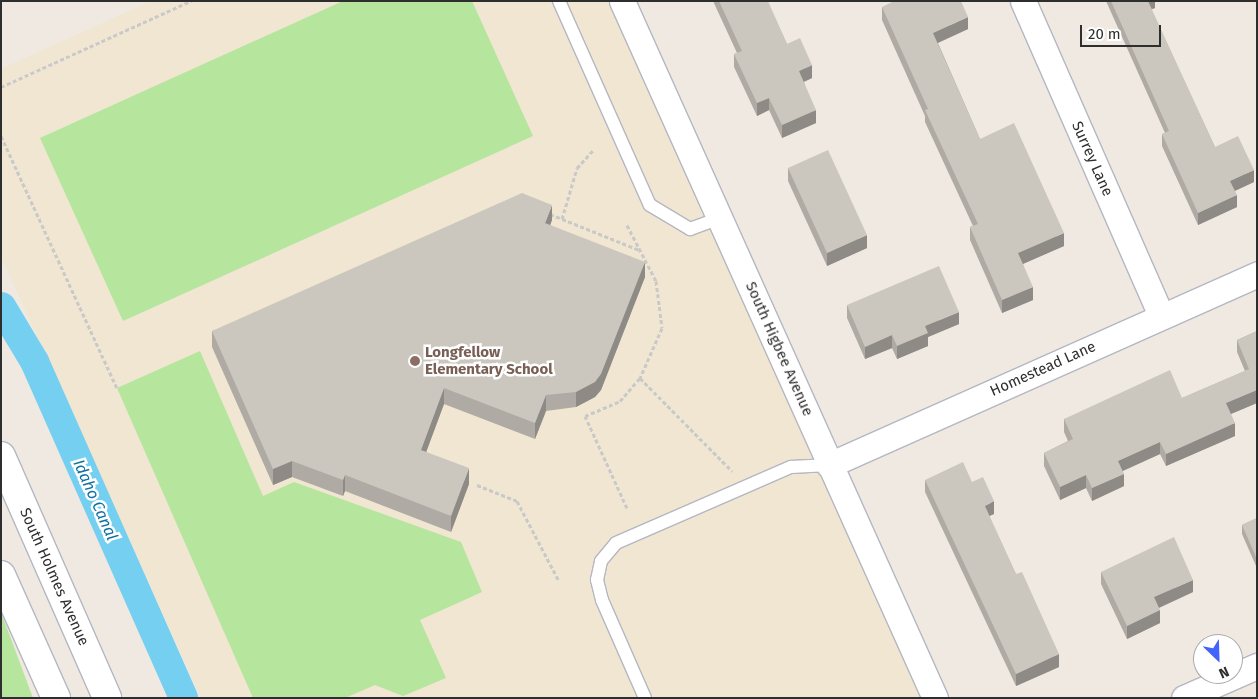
<!DOCTYPE html>
<style>
body{margin:0}
#map{position:relative;width:1258px;height:699px;overflow:hidden;background:#efe9e1;font-family:"Fira Sans",sans-serif}
div>[style]{position:absolute}
.education>*{inset:0;background:#f0e6d1}
.green>*{inset:0;background:#b6e59e}
.canal>*{height:29px;margin:-14.5px;padding:0 14.5px;transform-origin:14.5px;border-radius:14.5px;background:#75cff0}
.path>*{height:3px;margin-top:-1.5px;transform-origin:0;background:repeating-linear-gradient(90deg,#c9c9c9 0 4px,transparent 0 6.5px)}
.roads{filter:drop-shadow(1px 0 #b4b7c1) drop-shadow(-1px 0 #b4b7c1) drop-shadow(0 1px #b4b7c1) drop-shadow(0 -1px #b4b7c1)}
.service>*{height:12px;margin:-6px;padding:0 6px;transform-origin:6px;border-radius:6px;background:#fff}
.minor>*{height:25px;margin:-12.5px;padding:0 12.5px;transform-origin:12.5px;border-radius:12.5px;background:#fff}
.secondary>*{height:28px;margin:-14px;padding:0 14px;transform-origin:14px;border-radius:14px;background:#fff}
.wall>*{inset:0;background:#afaba4}
.shaded-wall>*{inset:0;background:#8e8b86}
.building>*{inset:0;background:#cbc7bf}
.dots>*{width:14px;height:14px;translate:-50% -50%;box-sizing:border-box;border:2px solid #fff;border-radius:50%}
span{translate:-50% -50%;white-space:nowrap;text-align:center;line-height:1.15;-webkit-text-stroke:5px #fff;paint-order:stroke}
.street-label{font-size:15px;color:#2e2e2e}
.education-label{font-size:15px;color:#785e54;font-weight:700}
.left{translate:0 -50%;text-align:left}
.water-label{font-size:16px;color:#0d6fa3;font-style:italic}
.frame{position:absolute;inset:0;border:2px solid #2e2e2e;pointer-events:none}
.north{position:absolute;left:1193px;top:634px;width:50px;height:50px;box-sizing:border-box;background:#fff;border:1px solid #ababab;border-radius:50%;rotate:156deg;font-size:14px;font-weight:700;line-height:20px;text-align:center;color:#2e2e2e}
.north::after{content:'';display:block;margin:auto;width:18px;height:22px;background:#4264fb;clip-path:polygon(50% 0,100% 100%,50% 72%,0 100%)}
.scale{position:absolute;left:1080px;top:25px;width:81px;height:22px;box-sizing:border-box;border:2px solid #2e2e2e;border-top:0;padding-left:6px;font-size:15px;line-height:18px;white-space:nowrap;color:#2e2e2e;-webkit-text-stroke:4px #fff;paint-order:stroke}
</style>
<div id="map">
<div class="education">
<i style="clip-path:polygon(151px 1px,620px 1px,935px 698px,201px 698px,1px 257px,1px 69px)"></i>
</div>
<div class="green">
<i style="clip-path:polygon(343px 1px,472px 1px,533px 136px,123px 321px,40px 138px)"></i>
<i style="clip-path:polygon(200px 351px,263px 496px,294px 482px,461px 542px,482px 592px,420px 620px,446px 678px,403px 696px,375px 685px,345px 698px,253px 698px,117px 388px)"></i>
<i style="clip-path:polygon(1px 612px,33px 698px,1px 698px)"></i>
</div>
<div class="canal">
<i style="left:1px;top:306px;width:64px;rotate:59deg"></i>
<i style="left:34px;top:361px;width:368px;rotate:66.1deg"></i>
</div>
<div class="path">
<i style="left:1px;top:87px;width:209px;rotate:-24.4deg"></i>
<i style="left:1px;top:136px;width:277px;rotate:65.3deg"></i>
<i style="left:550px;top:214px;width:96px;rotate:22deg"></i>
<i style="left:562px;top:219px;width:53px;rotate:-73.6deg"></i>
<i style="left:577px;top:168px;width:24px;rotate:-48deg"></i>
<i style="left:627px;top:225px;width:63px;rotate:62.6deg"></i>
<i style="left:656px;top:281px;width:47px;rotate:82.7deg"></i>
<i style="left:662px;top:328px;width:55px;rotate:113.7deg"></i>
<i style="left:640px;top:378px;width:131px;rotate:45.3deg"></i>
<i style="left:477px;top:485px;width:43px;rotate:21.8deg"></i>
<i style="left:517px;top:501px;width:90px;rotate:62.3deg"></i>
<i style="left:627px;top:508px;width:101px;rotate:-114.5deg"></i>
<i style="left:585px;top:416px;width:38px;rotate:-23deg"></i>
<i style="left:620px;top:401px;width:30px;rotate:-49deg"></i>
</div>
<div class="roads">
<div class="service">
<i style="left:559px;top:1px;width:223px;rotate:66deg"></i>
<i style="left:650px;top:205px;width:47px;rotate:31deg"></i>
<i style="left:690px;top:229px;width:33px;rotate:-20deg"></i>
<i style="left:645px;top:698px;width:107px;rotate:-113.7deg"></i>
<i style="left:602px;top:600px;width:21px;rotate:-104deg"></i>
<i style="left:597px;top:580px;width:19px;rotate:-78deg"></i>
<i style="left:601px;top:561px;width:23px;rotate:-50deg"></i>
<i style="left:616px;top:543px;width:191px;rotate:-23.5deg"></i>
<i style="left:791px;top:467px;width:38px;rotate:-3deg"></i>
</div>
<div class="minor">
<i style="left:622px;top:1px;width:764px;rotate:65.82deg"></i>
<i style="left:1023px;top:1px;width:344px;rotate:66.3deg"></i>
<i style="left:829px;top:465px;width:469px;rotate:-24deg"></i>
<i style="left:1184px;top:698px;width:80px;rotate:-23.7deg"></i>
</div>
<div class="secondary">
<i style="left:1px;top:456px;width:264px;rotate:66.3deg"></i>
<i style="left:1px;top:575px;width:135px;rotate:65.9deg"></i>
</div>
</div>
<div class="wall">
<i style="clip-path:polygon(713px 1px,767px 1px,787px 44px,812px 78px,804px 82px,816px 123px,782px 138px,769px 110px,757px 116px,734px 67px,734px 54px,737px 53px)"></i>
<i style="clip-path:polygon(1106px 1px,1155px 1px,1155px 8px,1151px 9px,1215px 147px,1254px 182px,1235px 191px,1237px 207px,1198px 225px,1162px 146px,1162px 134px,1165px 133px)"></i>
<i style="clip-path:polygon(882px 7px,968px 29px,938px 43px,980px 139px,1064px 246px,1023px 264px,1033px 300px,1002px 313px,970px 240px,970px 227px,973px 226px,925px 122px,925px 116px,882px 20px)"></i>
<i style="clip-path:polygon(788px 168px,867px 248px,827px 266px,788px 181px)"></i>
<i style="clip-path:polygon(552px 220px,550px 225px,645px 277px,601px 390px,595px 397px,576px 407px,546px 411px,535px 439px,444px 404px,426px 452px,469px 484px,451px 532px,345px 491px,343px 496px,292px 477px,273px 485px,212px 347px,212px 331px)"></i>
<i style="clip-path:polygon(847px 305px,959px 324px,928px 337px,928px 346px,897px 359px,892px 348px,865px 359px,847px 318px)"></i>
<i style="clip-path:polygon(1257px 331px,1257px 403px,1231px 414px,1235px 436px,1166px 466px,1160px 454px,1123px 471px,1124px 486px,1092px 501px,1086px 488px,1060px 500px,1044px 466px,1044px 453px,1068px 441px,1064px 432px,1064px 419px,1182px 398px,1245px 371px,1237px 352px,1237px 340px)"></i>
<i style="clip-path:polygon(925px 480px,972px 482px,994px 514px,989px 516px,1059px 667px,1016px 686px,925px 492px)"></i>
<i style="clip-path:polygon(1257px 518px,1256px 566px,1242px 534px,1242px 525px)"></i>
<i style="clip-path:polygon(1101px 572px,1193px 592px,1159px 608px,1160px 623px,1127px 639px,1101px 584px)"></i>
</div>
<div class="shaded-wall">
<i style="clip-path:polygon(1147px 1px,1155px 1px,1155px 8px,1147px 11px)"></i>
<i style="clip-path:polygon(968px 17px,968px 29px,933px 45px,933px 33px)"></i>
<i style="clip-path:polygon(812px 65px,812px 78px,799px 84px,799px 71px)"></i>
<i style="clip-path:polygon(769px 98px,769px 110px,757px 116px,757px 103px)"></i>
<i style="clip-path:polygon(816px 110px,816px 123px,782px 138px,782px 125px)"></i>
<i style="clip-path:polygon(1254px 170px,1254px 182px,1230px 193px,1230px 181px)"></i>
<i style="clip-path:polygon(1237px 195px,1237px 207px,1198px 225px,1198px 213px)"></i>
<i style="clip-path:polygon(552px 205px,552px 220px,545px 239px,545px 223px)"></i>
<i style="clip-path:polygon(1064px 233px,1064px 246px,1018px 266px,1018px 253px)"></i>
<i style="clip-path:polygon(867px 235px,867px 248px,827px 266px,827px 253px)"></i>
<i style="clip-path:polygon(645px 262px,645px 277px,601px 390px,595px 397px,576px 407px,576px 392px)"></i>
<i style="clip-path:polygon(1033px 287px,1033px 300px,1002px 313px,1002px 300px)"></i>
<i style="clip-path:polygon(959px 312px,959px 324px,928px 337px,928px 346px,897px 359px,897px 346px,925px 326px)"></i>
<i style="clip-path:polygon(892px 335px,892px 348px,865px 359px,865px 347px)"></i>
<i style="clip-path:polygon(444px 388px,444px 404px,421px 466px,421px 450px)"></i>
<i style="clip-path:polygon(1257px 390px,1257px 403px,1226px 416px,1226px 403px)"></i>
<i style="clip-path:polygon(546px 395px,546px 411px,535px 439px,535px 423px)"></i>
<i style="clip-path:polygon(1235px 423px,1235px 436px,1166px 466px,1166px 454px)"></i>
<i style="clip-path:polygon(1160px 442px,1160px 454px,1118px 473px,1118px 461px)"></i>
<i style="clip-path:polygon(292px 461px,292px 477px,273px 485px,273px 469px)"></i>
<i style="clip-path:polygon(469px 468px,469px 484px,451px 532px,451px 516px)"></i>
<i style="clip-path:polygon(1124px 474px,1124px 486px,1092px 501px,1092px 488px)"></i>
<i style="clip-path:polygon(345px 475px,345px 491px,343px 496px,343px 480px)"></i>
<i style="clip-path:polygon(1086px 475px,1086px 488px,1060px 500px,1060px 487px)"></i>
<i style="clip-path:polygon(994px 501px,994px 514px,985px 518px,985px 506px)"></i>
<i style="clip-path:polygon(1193px 580px,1193px 592px,1154px 610px,1154px 597px)"></i>
<i style="clip-path:polygon(1160px 610px,1160px 623px,1127px 639px,1127px 626px)"></i>
<i style="clip-path:polygon(1059px 654px,1059px 667px,1016px 686px,1016px 674px)"></i>
</div>
<div class="building">
<i style="clip-path:polygon(719px 1px,768px 1px,787px 44px,800px 38px,812px 65px,799px 71px,816px 110px,782px 125px,769px 98px,757px 103px,734px 54px,742px 51px)"></i>
<i style="clip-path:polygon(894px 1px,961px 1px,968px 17px,933px 33px,980px 139px,1014px 123px,1064px 233px,1018px 253px,1033px 287px,1002px 300px,970px 227px,978px 224px,925px 110px,928px 109px,882px 7px)"></i>
<i style="clip-path:polygon(1111px 1px,1148px 1px,1215px 147px,1238px 136px,1254px 170px,1230px 181px,1237px 195px,1198px 213px,1162px 134px,1169px 131px)"></i>
<i style="clip-path:polygon(828px 150px,867px 235px,827px 253px,788px 168px)"></i>
<i style="clip-path:polygon(522px 193px,552px 205px,545px 223px,645px 262px,601px 374px,595px 382px,576px 392px,546px 395px,535px 423px,444px 388px,421px 450px,469px 468px,451px 516px,345px 475px,343px 480px,292px 461px,273px 469px,212px 331px)"></i>
<i style="clip-path:polygon(939px 266px,959px 312px,925px 326px,928px 333px,897px 346px,892px 335px,865px 347px,847px 305px)"></i>
<i style="clip-path:polygon(1257px 331px,1257px 390px,1226px 403px,1235px 423px,1166px 454px,1160px 442px,1118px 461px,1124px 474px,1092px 488px,1086px 475px,1060px 487px,1044px 453px,1073px 439px,1064px 419px,1170px 370px,1182px 398px,1249px 369px,1237px 340px)"></i>
<i style="clip-path:polygon(963px 462px,972px 482px,983px 477px,994px 501px,985px 506px,1016px 574px,1022px 572px,1059px 654px,1016px 674px,925px 480px)"></i>
<i style="clip-path:polygon(1257px 518px,1257px 557px,1256px 557px,1242px 525px)"></i>
<i style="clip-path:polygon(1174px 537px,1193px 580px,1154px 597px,1160px 610px,1127px 626px,1101px 572px)"></i>
</div>
<div class="dots">
<i style="left:415px;top:361px;background:#8d6e63"></i>
</div>
<div class="street-label">
<span style="left:1092px;top:159px;rotate:66deg">Surrey Lane</span>
<span style="left:779px;top:349px;rotate:66deg">South Higbee Avenue</span>
<span style="left:1043px;top:369px;rotate:-24deg">Homestead Lane</span>
<span style="left:54px;top:577px;rotate:66deg">South Holmes Avenue</span>
</div>
<div class="education-label">
<span class="left" style="left:425px;top:361px">Longfellow<br>Elementary School</span>
</div>
<div class="water-label">
<span style="left:95px;top:500px;rotate:66deg">Idaho Canal</span>
</div>
<div class="frame"></div>
<div class="north">N</div>
<div class="scale">20 m</div>
</div>
